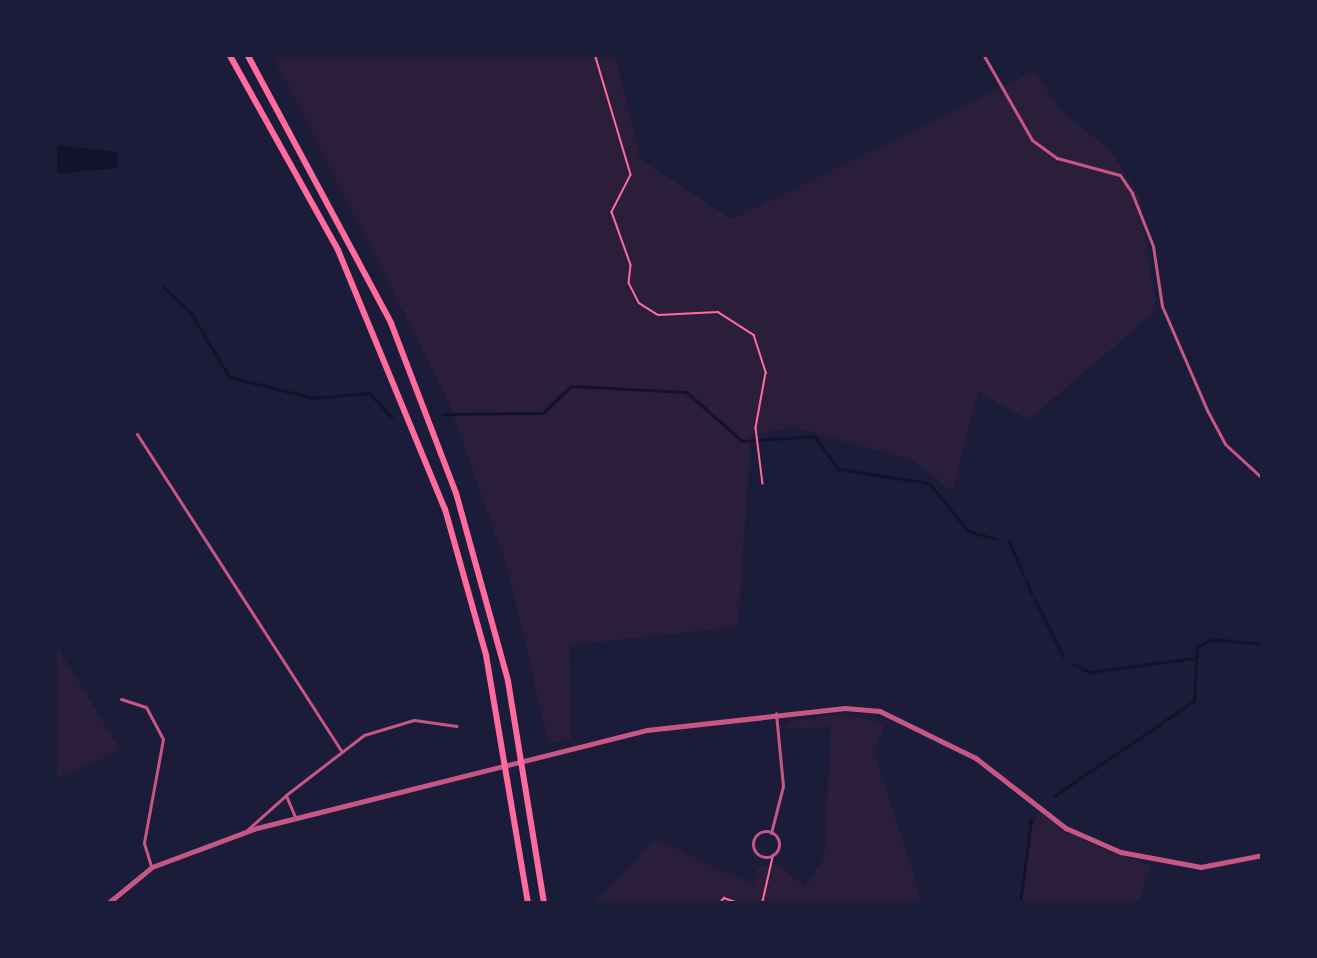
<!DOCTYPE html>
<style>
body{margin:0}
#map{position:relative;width:1317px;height:958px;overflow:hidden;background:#1b1b3a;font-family:Commissioner,sans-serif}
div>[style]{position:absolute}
.green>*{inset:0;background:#2a1e3b}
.water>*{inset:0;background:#12122b}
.stream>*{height:3px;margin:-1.5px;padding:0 1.5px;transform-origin:1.5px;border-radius:1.5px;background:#12122b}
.path>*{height:1.5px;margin:-0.75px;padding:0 0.75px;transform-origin:0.75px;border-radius:0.75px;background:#ff6b9d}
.minor>*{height:3px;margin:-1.5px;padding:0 1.5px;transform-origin:1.5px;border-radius:1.5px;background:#c65784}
.minor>.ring{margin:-1.5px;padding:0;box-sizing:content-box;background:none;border:3px solid #c65784;border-radius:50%}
.tertiary>*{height:4.5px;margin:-2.25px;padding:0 2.25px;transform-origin:2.25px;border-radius:2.25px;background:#c65784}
.motorway>*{height:6px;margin:-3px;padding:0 3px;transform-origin:3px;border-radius:3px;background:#ff6b9d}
span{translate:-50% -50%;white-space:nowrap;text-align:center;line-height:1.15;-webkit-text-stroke:12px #1b1b3a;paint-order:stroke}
.frame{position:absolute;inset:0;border:57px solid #1b1b3a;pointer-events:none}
</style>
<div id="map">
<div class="green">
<i style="clip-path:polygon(272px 54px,615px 54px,640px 159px,732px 219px,1035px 71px,1061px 111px,1110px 150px,1140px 198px,1156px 311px,1028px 420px,978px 391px,953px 492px,914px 461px,794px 427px,751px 435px,738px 627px,569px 645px,571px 739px,549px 744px,507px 567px,447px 398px)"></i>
<i style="clip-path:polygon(54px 642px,121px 751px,54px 779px)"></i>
<i style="clip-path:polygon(841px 714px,885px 723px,874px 751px,923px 904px,592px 904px,656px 839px,753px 885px,758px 867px,777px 864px,805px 887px,824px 859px,831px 727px,787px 729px,786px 722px)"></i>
<i style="clip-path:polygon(1039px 812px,1087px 842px,1151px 866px,1138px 904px,1020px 904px,1026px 841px)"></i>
</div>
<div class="water">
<i style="clip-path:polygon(54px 145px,117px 152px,118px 168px,54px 174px)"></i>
</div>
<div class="stream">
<i style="left:163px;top:287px;width:38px;rotate:43deg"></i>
<i style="left:191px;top:313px;width:74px;rotate:59.3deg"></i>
<i style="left:229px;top:377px;width:87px;rotate:14deg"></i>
<i style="left:313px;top:398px;width:56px;rotate:-5.1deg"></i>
<i style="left:369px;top:393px;width:33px;rotate:47deg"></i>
<i style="left:442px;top:414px;width:101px;rotate:-0.6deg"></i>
<i style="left:543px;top:413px;width:39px;rotate:-44deg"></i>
<i style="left:571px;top:386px;width:115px;rotate:3deg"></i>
<i style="left:686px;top:392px;width:74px;rotate:41.2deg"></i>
<i style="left:742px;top:441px;width:72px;rotate:-4deg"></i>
<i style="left:814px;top:436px;width:41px;rotate:54deg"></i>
<i style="left:838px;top:469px;width:92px;rotate:8.7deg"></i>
<i style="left:929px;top:483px;width:62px;rotate:50.9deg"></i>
<i style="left:968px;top:531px;width:29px;rotate:16deg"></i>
<i style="left:1009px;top:541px;width:36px;rotate:67deg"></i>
<i style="left:1026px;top:581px;width:15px;rotate:67deg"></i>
<i style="left:1035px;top:600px;width:63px;rotate:63.4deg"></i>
<i style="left:1073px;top:664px;width:18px;rotate:27deg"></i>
<i style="left:1089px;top:672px;width:106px;rotate:-7.6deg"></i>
<i style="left:1054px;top:796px;width:169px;rotate:-34.2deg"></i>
<i style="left:1194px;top:701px;width:54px;rotate:-86.8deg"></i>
<i style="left:1197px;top:647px;width:17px;rotate:-28deg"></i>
<i style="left:1212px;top:639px;width:51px;rotate:5.6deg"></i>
<i style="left:1020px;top:904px;width:86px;rotate:-82.6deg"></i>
</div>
<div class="path">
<i style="left:595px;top:54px;width:126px;rotate:73.4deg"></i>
<i style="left:631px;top:175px;width:42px;rotate:117.2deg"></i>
<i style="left:612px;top:212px;width:56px;rotate:70.3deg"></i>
<i style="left:631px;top:265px;width:18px;rotate:96deg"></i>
<i style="left:629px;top:283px;width:22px;rotate:63deg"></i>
<i style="left:639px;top:303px;width:22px;rotate:32deg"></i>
<i style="left:658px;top:315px;width:60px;rotate:-2.9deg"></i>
<i style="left:718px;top:312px;width:43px;rotate:32.6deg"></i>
<i style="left:754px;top:335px;width:40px;rotate:72deg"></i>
<i style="left:766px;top:373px;width:56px;rotate:100.3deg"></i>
<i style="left:756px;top:428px;width:56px;rotate:82.9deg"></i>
<i style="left:719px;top:904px;width:8px;rotate:-50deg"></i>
<i style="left:724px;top:898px;width:18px;rotate:19deg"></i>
<i style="left:762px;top:904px;width:50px;rotate:-77.3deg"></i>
</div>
<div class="minor">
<i style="left:983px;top:54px;width:99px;rotate:60.3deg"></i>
<i style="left:1032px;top:140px;width:31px;rotate:36deg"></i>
<i style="left:1057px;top:158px;width:65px;rotate:15.1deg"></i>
<i style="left:1120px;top:175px;width:22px;rotate:56deg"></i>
<i style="left:1132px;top:193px;width:57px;rotate:68.4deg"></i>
<i style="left:1153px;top:246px;width:61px;rotate:81.5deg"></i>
<i style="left:1162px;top:306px;width:113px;rotate:66.6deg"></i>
<i style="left:1207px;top:410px;width:38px;rotate:62deg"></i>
<i style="left:1225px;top:444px;width:52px;rotate:42.6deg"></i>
<i style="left:137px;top:434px;width:376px;rotate:57.2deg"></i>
<i style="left:121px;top:699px;width:26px;rotate:18deg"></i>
<i style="left:146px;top:707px;width:36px;rotate:62deg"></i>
<i style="left:163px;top:739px;width:106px;rotate:100.4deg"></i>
<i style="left:144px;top:843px;width:24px;rotate:73deg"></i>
<i style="left:296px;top:819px;width:26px;rotate:-113deg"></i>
<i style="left:286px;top:795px;width:98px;rotate:-37.6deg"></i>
<i style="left:364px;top:735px;width:52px;rotate:-16.7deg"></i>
<i style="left:414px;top:720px;width:43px;rotate:7.9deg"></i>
<i style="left:247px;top:830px;width:51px;rotate:-41.8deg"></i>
<i class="ring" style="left:753px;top:831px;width:23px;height:23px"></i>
<i style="left:771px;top:833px;width:49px;rotate:-75.7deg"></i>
<i style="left:783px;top:786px;width:73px;rotate:-95.5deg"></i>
</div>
<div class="tertiary">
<i style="left:107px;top:904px;width:58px;rotate:-39.4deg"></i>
<i style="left:152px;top:867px;width:112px;rotate:-20.4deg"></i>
<i style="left:257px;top:828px;width:402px;rotate:-14.1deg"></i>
<i style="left:647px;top:730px;width:199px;rotate:-6.3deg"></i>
<i style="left:845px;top:708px;width:35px;rotate:5deg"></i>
<i style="left:880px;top:711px;width:107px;rotate:26.1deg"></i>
<i style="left:976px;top:758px;width:114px;rotate:37.9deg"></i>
<i style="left:1066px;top:828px;width:60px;rotate:23.6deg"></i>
<i style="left:1121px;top:852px;width:81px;rotate:10.6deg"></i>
<i style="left:1201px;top:867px;width:63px;rotate:-11deg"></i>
</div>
<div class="motorway">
<i style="left:229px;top:54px;width:224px;rotate:60.9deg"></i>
<i style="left:338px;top:250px;width:280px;rotate:67.6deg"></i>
<i style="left:445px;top:509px;width:152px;rotate:74.3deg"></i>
<i style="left:486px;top:655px;width:253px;rotate:80.4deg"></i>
<i style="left:247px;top:54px;width:305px;rotate:61.8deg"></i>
<i style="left:391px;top:323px;width:182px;rotate:69.1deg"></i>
<i style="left:456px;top:493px;width:195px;rotate:74.5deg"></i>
<i style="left:508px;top:681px;width:226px;rotate:80.8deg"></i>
</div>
<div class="frame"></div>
</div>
